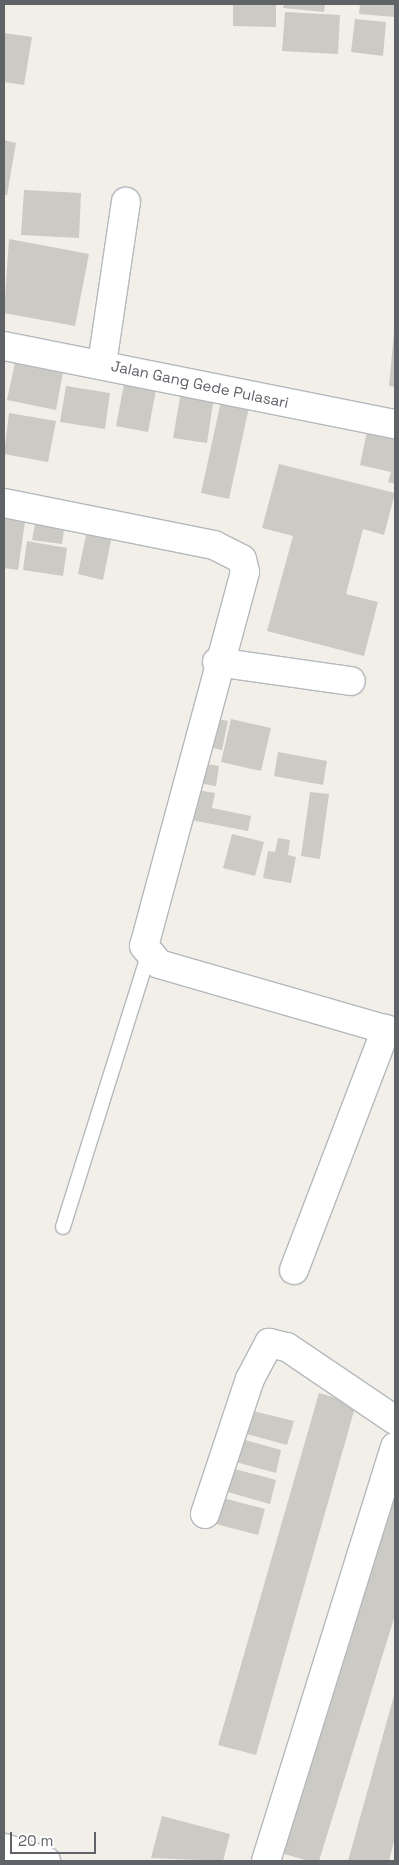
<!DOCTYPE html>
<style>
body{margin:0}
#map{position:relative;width:399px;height:1865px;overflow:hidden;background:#f1efe8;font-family:"Space Grotesk",sans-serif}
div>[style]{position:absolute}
.building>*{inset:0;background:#cccac5}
.roads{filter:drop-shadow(1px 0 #b5b8bc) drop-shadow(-1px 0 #b5b8bc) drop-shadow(0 1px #b5b8bc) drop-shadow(0 -1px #b5b8bc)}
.service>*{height:14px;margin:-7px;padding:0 7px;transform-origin:7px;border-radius:7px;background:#fff}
.minor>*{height:28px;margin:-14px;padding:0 14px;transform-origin:14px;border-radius:14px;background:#fff}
span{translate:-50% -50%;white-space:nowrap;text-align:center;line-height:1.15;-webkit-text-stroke:4.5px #fff;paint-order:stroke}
.street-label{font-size:15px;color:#5f6368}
.frame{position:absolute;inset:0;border:5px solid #5f6368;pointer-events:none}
.scale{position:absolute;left:10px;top:1832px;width:86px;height:22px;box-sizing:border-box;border:2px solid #5f6368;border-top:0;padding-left:6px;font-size:15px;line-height:18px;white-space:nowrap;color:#5f6368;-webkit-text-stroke:4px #fff;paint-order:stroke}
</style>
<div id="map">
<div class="building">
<i style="clip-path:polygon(233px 4px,276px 4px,276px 27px,233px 26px)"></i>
<i style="clip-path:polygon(284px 4px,325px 4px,324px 12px,283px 8px)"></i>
<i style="clip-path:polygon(360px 4px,395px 4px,395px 17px,359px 14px)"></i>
<i style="clip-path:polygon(285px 12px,340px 15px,338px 54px,282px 51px)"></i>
<i style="clip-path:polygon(355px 19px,386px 22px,383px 56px,351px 52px)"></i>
<i style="clip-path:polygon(4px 33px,32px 37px,24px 85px,4px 82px)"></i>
<i style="clip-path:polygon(4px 140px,16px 143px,7px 195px,4px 195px)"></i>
<i style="clip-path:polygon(24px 190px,81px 193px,79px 238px,21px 235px)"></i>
<i style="clip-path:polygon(9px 239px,89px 254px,75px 326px,4px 313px)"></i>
<i style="clip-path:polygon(394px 332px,395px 332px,395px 387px,389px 386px)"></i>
<i style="clip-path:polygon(16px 358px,64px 367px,56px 410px,7px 400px)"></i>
<i style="clip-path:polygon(124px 384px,156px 390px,148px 432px,116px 426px)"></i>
<i style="clip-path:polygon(66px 386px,110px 393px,105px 429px,60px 422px)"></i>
<i style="clip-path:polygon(181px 392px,214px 397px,207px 443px,173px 438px)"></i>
<i style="clip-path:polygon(223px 392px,251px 398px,229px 499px,201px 493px)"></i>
<i style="clip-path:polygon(9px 413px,56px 421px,48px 462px,4px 454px)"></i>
<i style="clip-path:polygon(367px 431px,395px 436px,395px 484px,388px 482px,391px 472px,360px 465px)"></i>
<i style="clip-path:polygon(279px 464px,395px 493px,384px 535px,363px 529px,346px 594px,378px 602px,364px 656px,267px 631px,293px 536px,262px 528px)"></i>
<i style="clip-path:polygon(4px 512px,26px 515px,18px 570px,4px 568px)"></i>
<i style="clip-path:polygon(36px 518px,65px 523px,62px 544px,32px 540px)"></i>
<i style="clip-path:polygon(88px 525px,113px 530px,103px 580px,78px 574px)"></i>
<i style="clip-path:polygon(27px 541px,67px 548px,63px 576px,23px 570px)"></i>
<i style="clip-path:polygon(205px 716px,228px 721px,222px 750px,199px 745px)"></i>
<i style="clip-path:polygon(231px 719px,271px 728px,261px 771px,221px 762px)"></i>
<i style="clip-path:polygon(278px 752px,327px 761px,323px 785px,274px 776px)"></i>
<i style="clip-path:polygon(194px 762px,219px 766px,216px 786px,191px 782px)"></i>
<i style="clip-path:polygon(192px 789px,215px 793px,212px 808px,251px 816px,248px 831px,186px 819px)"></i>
<i style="clip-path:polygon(310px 792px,329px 794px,320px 859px,301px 856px)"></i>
<i style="clip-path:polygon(232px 834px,264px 842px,255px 876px,223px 868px)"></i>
<i style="clip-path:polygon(278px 838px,290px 840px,288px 855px,296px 857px,291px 883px,263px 878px,268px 851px,275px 852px)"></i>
<i style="clip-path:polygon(319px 1393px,356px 1404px,256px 1755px,218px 1745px)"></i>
<i style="clip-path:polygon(249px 1410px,294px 1421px,287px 1445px,243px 1433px)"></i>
<i style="clip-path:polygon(238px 1438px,281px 1450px,276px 1473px,232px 1461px)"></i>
<i style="clip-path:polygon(235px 1469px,276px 1480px,270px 1504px,228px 1492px)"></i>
<i style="clip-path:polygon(395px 1484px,395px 1615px,319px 1861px,309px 1861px,281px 1853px)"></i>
<i style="clip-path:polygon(223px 1498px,265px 1509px,258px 1535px,216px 1524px)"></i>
<i style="clip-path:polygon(395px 1692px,395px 1837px,389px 1861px,348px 1861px)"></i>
<i style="clip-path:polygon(162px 1816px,230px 1834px,223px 1861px,151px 1858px)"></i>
</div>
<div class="roads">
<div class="service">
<i style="left:63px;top:1227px;width:285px;rotate:-72.6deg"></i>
</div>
<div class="minor">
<i style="left:4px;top:346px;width:399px;rotate:11.3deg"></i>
<i style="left:102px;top:364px;width:164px;rotate:-81.6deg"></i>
<i style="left:4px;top:503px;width:214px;rotate:11.3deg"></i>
<i style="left:214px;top:545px;width:31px;rotate:27deg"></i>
<i style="left:242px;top:559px;width:13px;rotate:77deg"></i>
<i style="left:245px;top:572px;width:387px;rotate:105.1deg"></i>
<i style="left:144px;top:946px;width:23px;rotate:50deg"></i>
<i style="left:159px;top:964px;width:246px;rotate:16.1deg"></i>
<i style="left:217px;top:662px;width:135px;rotate:8.1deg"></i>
<i style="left:294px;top:1270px;width:258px;rotate:-69.1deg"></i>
<i style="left:205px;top:1514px;width:142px;rotate:-71.6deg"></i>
<i style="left:250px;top:1379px;width:41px;rotate:-62.2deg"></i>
<i style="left:269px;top:1343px;width:18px;rotate:13deg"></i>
<i style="left:287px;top:1347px;width:130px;rotate:34.1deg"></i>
<i style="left:4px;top:1848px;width:44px;rotate:17.2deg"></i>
<i style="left:266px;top:1861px;width:434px;rotate:-72.7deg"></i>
</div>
</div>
<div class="street-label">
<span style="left:200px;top:384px;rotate:12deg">Jalan Gang Gede Pulasari</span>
</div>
<div class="frame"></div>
<div class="scale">20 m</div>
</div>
